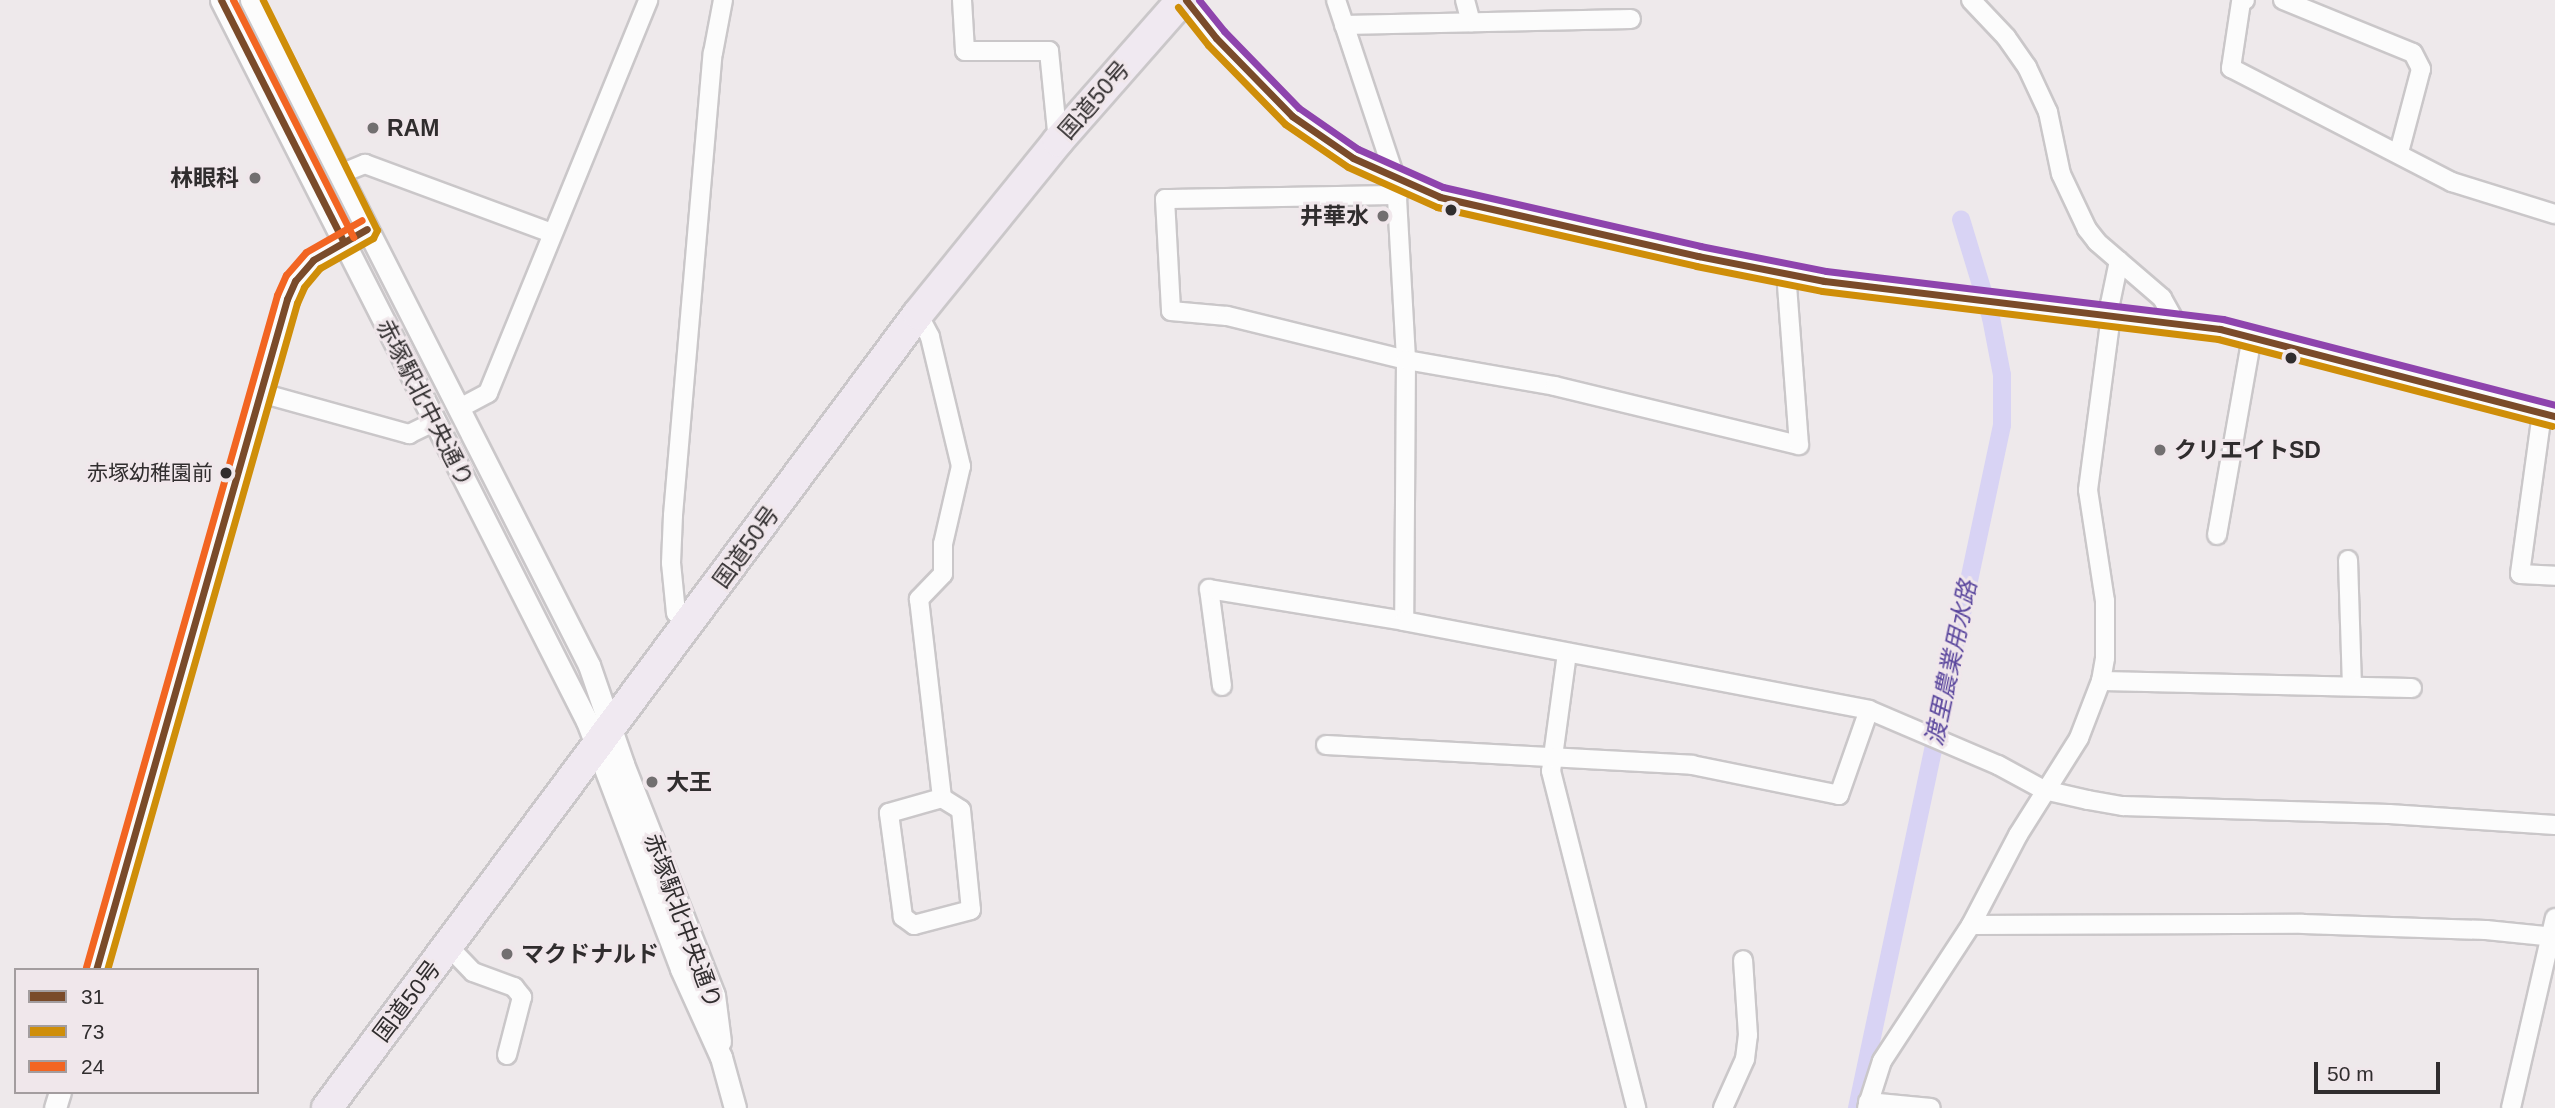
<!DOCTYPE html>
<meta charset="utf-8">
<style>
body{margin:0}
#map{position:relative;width:2555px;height:1108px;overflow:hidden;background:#eee9eb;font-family:Helvetica,"Noto Sans JP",sans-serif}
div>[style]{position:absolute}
.canal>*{height:18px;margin:-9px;padding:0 9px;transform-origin:9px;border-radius:9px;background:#d8d3f4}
.roads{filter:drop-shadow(2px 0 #cac7c9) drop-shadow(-2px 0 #cac7c9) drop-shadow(0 2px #cac7c9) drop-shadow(0 -2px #cac7c9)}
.minor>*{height:18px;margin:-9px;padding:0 9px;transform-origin:9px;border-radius:9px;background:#fcfcfc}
.tertiary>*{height:21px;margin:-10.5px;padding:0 10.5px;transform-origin:10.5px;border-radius:10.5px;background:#fcfcfc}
.trunk>*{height:30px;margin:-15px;padding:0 15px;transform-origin:15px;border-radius:15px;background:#f0e9f1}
.bus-1>*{height:7px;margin:-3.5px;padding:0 3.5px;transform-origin:3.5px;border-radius:3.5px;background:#7a4b2a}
.bus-2>*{height:7px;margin:-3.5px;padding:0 3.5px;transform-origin:3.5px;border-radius:3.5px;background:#cf8e09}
.bus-3>*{height:7px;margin:-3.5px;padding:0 3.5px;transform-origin:3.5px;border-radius:3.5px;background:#f26522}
.bus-4>*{height:7px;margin:-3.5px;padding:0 3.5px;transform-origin:3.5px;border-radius:3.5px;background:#8e44ad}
.dots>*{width:19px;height:19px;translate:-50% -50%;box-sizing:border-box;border:4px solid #f0e7eb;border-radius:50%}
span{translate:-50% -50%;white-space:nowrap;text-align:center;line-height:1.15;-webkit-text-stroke:6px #f0e7eb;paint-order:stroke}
.bus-label{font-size:21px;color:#302d2e}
.right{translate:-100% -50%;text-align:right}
.street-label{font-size:23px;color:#302d2e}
.poi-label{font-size:23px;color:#302d2e;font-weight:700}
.left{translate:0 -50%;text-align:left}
.water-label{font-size:24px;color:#5a469d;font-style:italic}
.legend{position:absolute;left:14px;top:968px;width:245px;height:126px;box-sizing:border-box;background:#f0e7eb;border:2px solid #a39d9f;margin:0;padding:9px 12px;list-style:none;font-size:21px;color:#302d2e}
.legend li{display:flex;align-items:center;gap:14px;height:35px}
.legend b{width:35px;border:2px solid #a39d9f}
.scale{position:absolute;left:2314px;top:1062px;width:126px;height:32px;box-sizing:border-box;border:4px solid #302d2e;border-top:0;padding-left:9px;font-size:21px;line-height:24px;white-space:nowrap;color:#302d2e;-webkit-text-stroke:5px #f0e7eb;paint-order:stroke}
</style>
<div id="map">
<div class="canal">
<i style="left:1857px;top:1108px;width:698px;rotate:-78.01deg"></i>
<i style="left:2002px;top:425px;width:50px;rotate:-90deg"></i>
<i style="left:2002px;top:375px;width:58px;rotate:-100.9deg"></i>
<i style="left:1991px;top:318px;width:103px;rotate:-106.9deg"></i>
</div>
<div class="roads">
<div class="minor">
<i style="left:962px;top:0;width:51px;rotate:86.6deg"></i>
<i style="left:965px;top:51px;width:84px"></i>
<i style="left:1049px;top:51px;width:90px;rotate:84.3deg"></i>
<i style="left:1336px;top:0;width:190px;rotate:71.6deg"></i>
<i style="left:1396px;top:180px;width:180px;rotate:86.8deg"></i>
<i style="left:1406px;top:360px;width:261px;rotate:90.4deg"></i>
<i style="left:1465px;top:0;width:23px;rotate:75deg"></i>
<i style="left:1971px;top:0;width:51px;rotate:46.6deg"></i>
<i style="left:2006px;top:37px;width:37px;rotate:55deg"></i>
<i style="left:2027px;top:67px;width:50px;rotate:65deg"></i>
<i style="left:2048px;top:112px;width:63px;rotate:78.2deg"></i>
<i style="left:2061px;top:174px;width:61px;rotate:64.7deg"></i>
<i style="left:2087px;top:229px;width:16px;rotate:52deg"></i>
<i style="left:2097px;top:242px;width:86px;rotate:40.7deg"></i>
<i style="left:2162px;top:298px;width:29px;rotate:61deg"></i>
<i style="left:2245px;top:0;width:4px;rotate:153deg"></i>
<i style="left:2241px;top:2px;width:67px;rotate:98.6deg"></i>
<i style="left:2231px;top:68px;width:249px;rotate:27.3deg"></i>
<i style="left:2452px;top:182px;width:108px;rotate:17.3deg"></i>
<i style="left:2283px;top:0;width:140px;rotate:22.2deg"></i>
<i style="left:2413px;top:53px;width:18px;rotate:63deg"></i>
<i style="left:2421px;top:69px;width:86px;rotate:104.8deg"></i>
<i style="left:1344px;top:25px;width:287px;rotate:-1.2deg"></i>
<i style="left:340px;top:174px;width:27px;rotate:-22deg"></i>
<i style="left:365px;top:164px;width:199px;rotate:20.3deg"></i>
<i style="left:1398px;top:195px;width:233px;rotate:179deg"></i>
<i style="left:1165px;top:199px;width:112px;rotate:86.9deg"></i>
<i style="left:1171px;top:311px;width:56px;rotate:5.1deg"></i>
<i style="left:1227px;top:316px;width:184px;rotate:13.8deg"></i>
<i style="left:1406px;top:360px;width:151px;rotate:9.9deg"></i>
<i style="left:1555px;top:386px;width:251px;rotate:13.6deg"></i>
<i style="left:1799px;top:445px;width:171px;rotate:-94.3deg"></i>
<i style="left:918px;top:314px;width:26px;rotate:62deg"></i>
<i style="left:930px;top:337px;width:133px;rotate:76.5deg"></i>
<i style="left:961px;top:466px;width:80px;rotate:103deg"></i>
<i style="left:943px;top:544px;width:30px;rotate:90deg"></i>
<i style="left:943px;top:574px;width:35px;rotate:134deg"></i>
<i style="left:919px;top:599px;width:200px;rotate:83.4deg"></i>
<i style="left:942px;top:798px;width:22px;rotate:32deg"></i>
<i style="left:961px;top:810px;width:100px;rotate:84.3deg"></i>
<i style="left:971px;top:910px;width:59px;rotate:165.3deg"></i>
<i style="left:914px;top:925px;width:14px;rotate:-144deg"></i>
<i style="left:903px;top:917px;width:105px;rotate:-97.7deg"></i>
<i style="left:889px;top:813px;width:55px;rotate:-15.8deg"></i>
<i style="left:261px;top:393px;width:154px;rotate:15.5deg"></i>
<i style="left:409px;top:434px;width:28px;rotate:-26deg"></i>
<i style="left:458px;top:409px;width:34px;rotate:-28deg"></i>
<i style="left:488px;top:393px;width:424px;rotate:-67.8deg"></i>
<i style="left:2542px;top:413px;width:162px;rotate:97.8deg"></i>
<i style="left:2520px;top:574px;width:35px;rotate:3deg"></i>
<i style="left:2217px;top:535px;width:202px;rotate:-80deg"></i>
<i style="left:2348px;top:560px;width:125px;rotate:88.2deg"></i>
<i style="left:690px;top:623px;width:17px;rotate:-144deg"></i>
<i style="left:676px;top:613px;width:50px;rotate:-95.7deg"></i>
<i style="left:671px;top:563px;width:48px;rotate:-87.6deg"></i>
<i style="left:673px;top:515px;width:464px;rotate:-85.1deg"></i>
<i style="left:713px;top:53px;width:54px;rotate:-79.3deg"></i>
<i style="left:1567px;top:653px;width:119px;rotate:97.7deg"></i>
<i style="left:1551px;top:771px;width:348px;rotate:75.8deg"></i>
<i style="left:2101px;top:681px;width:311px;rotate:1.3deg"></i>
<i style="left:1222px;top:686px;width:98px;rotate:-97.6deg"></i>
<i style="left:1209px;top:589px;width:198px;rotate:9.3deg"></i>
<i style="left:1404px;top:621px;width:473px;rotate:10.8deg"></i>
<i style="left:1869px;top:710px;width:140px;rotate:23.1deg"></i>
<i style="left:1998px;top:765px;width:52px;rotate:28.5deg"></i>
<i style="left:2044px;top:790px;width:45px;rotate:12.8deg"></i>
<i style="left:2088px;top:800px;width:36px;rotate:10deg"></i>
<i style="left:2123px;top:806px;width:266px;rotate:1.7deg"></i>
<i style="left:2389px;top:814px;width:166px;rotate:3.8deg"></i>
<i style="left:1326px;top:745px;width:367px;rotate:3.1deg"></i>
<i style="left:1692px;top:765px;width:150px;rotate:11.5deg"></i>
<i style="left:1839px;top:795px;width:90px;rotate:-70.6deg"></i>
<i style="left:1971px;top:925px;width:332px;rotate:-0.2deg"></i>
<i style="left:2303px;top:924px;width:183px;rotate:1.9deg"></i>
<i style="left:2486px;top:930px;width:69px;rotate:5.8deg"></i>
<i style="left:448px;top:946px;width:36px;rotate:46deg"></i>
<i style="left:473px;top:972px;width:44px;rotate:20.1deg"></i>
<i style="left:514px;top:987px;width:13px;rotate:51deg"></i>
<i style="left:522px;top:997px;width:60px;rotate:104.5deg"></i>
<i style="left:1868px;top:1102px;width:63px;rotate:5.4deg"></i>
<i style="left:1723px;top:1108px;width:54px;rotate:-65.8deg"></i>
<i style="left:1745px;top:1059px;width:24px;rotate:-83deg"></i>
<i style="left:1748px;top:1035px;width:75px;rotate:-93.8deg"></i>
<i style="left:1867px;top:1108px;width:49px;rotate:-72.3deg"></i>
<i style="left:1882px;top:1061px;width:163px;rotate:-56.8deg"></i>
<i style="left:1971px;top:925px;width:102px;rotate:-62.4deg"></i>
<i style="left:2018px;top:835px;width:115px;rotate:-57.8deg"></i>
<i style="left:2079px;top:738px;width:61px;rotate:-68.9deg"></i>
<i style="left:2101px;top:681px;width:23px;rotate:-80deg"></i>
<i style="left:2105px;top:658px;width:57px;rotate:-90deg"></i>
<i style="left:2105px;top:601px;width:112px;rotate:-98.7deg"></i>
<i style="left:2088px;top:490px;width:176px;rotate:-82.5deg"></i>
<i style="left:2111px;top:316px;width:12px;rotate:-95deg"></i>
<i style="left:2110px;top:304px;width:44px;rotate:-78.2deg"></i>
<i style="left:2511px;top:1108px;width:195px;rotate:-77deg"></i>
</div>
<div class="tertiary">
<i style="left:221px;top:0;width:809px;rotate:63.09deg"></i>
<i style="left:587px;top:721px;width:265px;rotate:69.2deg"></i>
<i style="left:681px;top:969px;width:97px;rotate:65.6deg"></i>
<i style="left:721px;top:1057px;width:53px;rotate:74.6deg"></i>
<i style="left:251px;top:0;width:746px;rotate:63.06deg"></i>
<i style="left:589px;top:665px;width:105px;rotate:71deg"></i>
<i style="left:623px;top:764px;width:248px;rotate:68.5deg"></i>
<i style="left:714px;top:995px;width:47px;rotate:82.7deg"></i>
<i style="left:1186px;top:0;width:48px;rotate:51.7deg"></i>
<i style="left:1216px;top:38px;width:109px;rotate:45.7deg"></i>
<i style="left:1292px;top:116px;width:74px;rotate:34.5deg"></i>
<i style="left:1353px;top:158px;width:95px;rotate:24.1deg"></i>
<i style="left:1440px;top:197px;width:265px;rotate:12.9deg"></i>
<i style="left:1698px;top:256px;width:128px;rotate:11.2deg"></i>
<i style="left:1824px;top:281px;width:399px;rotate:6.9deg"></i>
<i style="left:2220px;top:329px;width:346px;rotate:14.6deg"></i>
<i style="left:96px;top:970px;width:698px;rotate:-74.11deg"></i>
<i style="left:287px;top:299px;width:20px;rotate:-66deg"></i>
<i style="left:295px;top:281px;width:28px;rotate:-49deg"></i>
<i style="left:313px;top:260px;width:49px;rotate:-29.2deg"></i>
<i style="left:55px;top:1108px;width:17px;rotate:-73deg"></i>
</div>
<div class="trunk">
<i style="left:327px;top:1108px;width:990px;rotate:-53.34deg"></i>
<i style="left:918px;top:314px;width:223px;rotate:-51deg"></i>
<i style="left:1058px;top:141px;width:188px;rotate:-48.7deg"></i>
</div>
</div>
<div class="bus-1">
<i style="left:221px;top:0;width:271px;rotate:63.1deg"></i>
<i style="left:1186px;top:0;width:48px;rotate:51.7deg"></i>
<i style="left:1216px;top:38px;width:109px;rotate:45.7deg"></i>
<i style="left:1292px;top:116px;width:74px;rotate:34.5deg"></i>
<i style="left:1353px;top:158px;width:95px;rotate:24.1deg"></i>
<i style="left:1440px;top:197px;width:265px;rotate:12.9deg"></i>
<i style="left:1698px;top:256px;width:128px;rotate:11.2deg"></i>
<i style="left:1824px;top:281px;width:399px;rotate:6.9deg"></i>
<i style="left:2220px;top:329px;width:346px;rotate:14.6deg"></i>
<i style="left:96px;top:970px;width:698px;rotate:-74.11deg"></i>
<i style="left:287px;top:299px;width:20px;rotate:-66deg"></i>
<i style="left:295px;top:281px;width:28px;rotate:-49deg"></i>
<i style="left:313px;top:260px;width:62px;rotate:-29.9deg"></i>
</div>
<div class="bus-2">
<i style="left:1178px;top:7px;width:48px;rotate:51.7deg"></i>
<i style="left:1208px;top:45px;width:110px;rotate:45.7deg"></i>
<i style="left:1285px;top:124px;width:76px;rotate:34.3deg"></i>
<i style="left:1348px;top:167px;width:98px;rotate:24.2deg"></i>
<i style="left:1437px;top:207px;width:266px;rotate:12.8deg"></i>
<i style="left:1696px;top:266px;width:128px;rotate:11.2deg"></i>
<i style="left:1822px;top:291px;width:399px;rotate:6.9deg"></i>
<i style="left:2218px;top:339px;width:345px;rotate:14.6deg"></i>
<i style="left:107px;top:970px;width:694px;rotate:-74.1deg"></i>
<i style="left:297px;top:303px;width:17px;rotate:-66deg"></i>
<i style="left:304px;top:287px;width:25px;rotate:-50deg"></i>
<i style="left:320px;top:268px;width:61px;rotate:-29.5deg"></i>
<i style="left:373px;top:238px;width:9px;rotate:-63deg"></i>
<i style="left:377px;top:230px;width:257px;rotate:-116.4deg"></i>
</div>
<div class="bus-3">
<i style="left:233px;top:0;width:266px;rotate:63.1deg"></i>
<i style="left:86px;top:967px;width:699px;rotate:-74.13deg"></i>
<i style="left:277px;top:295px;width:22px;rotate:-66deg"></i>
<i style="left:286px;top:275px;width:30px;rotate:-49deg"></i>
<i style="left:306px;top:252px;width:64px;rotate:-29.7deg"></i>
</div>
<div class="bus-4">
<i style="left:1199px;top:0;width:40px;rotate:51deg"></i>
<i style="left:1224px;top:31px;width:107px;rotate:45.8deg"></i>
<i style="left:1299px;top:108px;width:72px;rotate:34.8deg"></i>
<i style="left:1358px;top:149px;width:93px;rotate:24.1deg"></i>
<i style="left:1443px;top:187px;width:264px;rotate:12.9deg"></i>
<i style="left:1700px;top:246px;width:128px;rotate:11.2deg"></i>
<i style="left:1826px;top:271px;width:400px;rotate:6.9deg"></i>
<i style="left:2223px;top:319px;width:343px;rotate:14.5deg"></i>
</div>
<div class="dots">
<i style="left:373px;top:128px;background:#726f70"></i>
<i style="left:255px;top:178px;background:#726f70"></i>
<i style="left:1451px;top:210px;background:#302d2e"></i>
<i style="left:1383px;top:216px;background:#726f70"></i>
<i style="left:2291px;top:358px;background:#302d2e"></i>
<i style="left:2160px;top:450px;background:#726f70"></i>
<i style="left:226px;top:473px;background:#302d2e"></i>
<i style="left:652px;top:782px;background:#726f70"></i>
<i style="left:507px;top:954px;background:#726f70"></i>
</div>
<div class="bus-label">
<span class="right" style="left:213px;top:473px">赤塚幼稚園前</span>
</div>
<div class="street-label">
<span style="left:1094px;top:100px;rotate:-49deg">国道50号</span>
<span style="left:425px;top:403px;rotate:63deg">赤塚駅北中央通り</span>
<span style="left:746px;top:547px;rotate:-54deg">国道50号</span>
<span style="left:683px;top:921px;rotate:70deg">赤塚駅北中央通り</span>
<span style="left:407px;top:1001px;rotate:-53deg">国道50号</span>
</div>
<div class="poi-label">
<span class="left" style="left:387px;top:128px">RAM</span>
<span class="right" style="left:239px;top:178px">林眼科</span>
<span class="right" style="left:1369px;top:216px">井華水</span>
<span class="left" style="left:2174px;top:450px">クリエイトSD</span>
<span class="left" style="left:666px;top:782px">大王</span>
<span class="left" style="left:521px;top:954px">マクドナルド</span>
</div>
<div class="water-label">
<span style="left:1951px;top:663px;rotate:-78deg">渡里農業用水路</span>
</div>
<ul class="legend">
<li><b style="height:9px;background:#7a4b2a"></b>31</li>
<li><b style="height:9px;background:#cf8e09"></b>73</li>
<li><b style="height:9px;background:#f26522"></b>24</li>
</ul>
<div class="scale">50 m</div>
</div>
